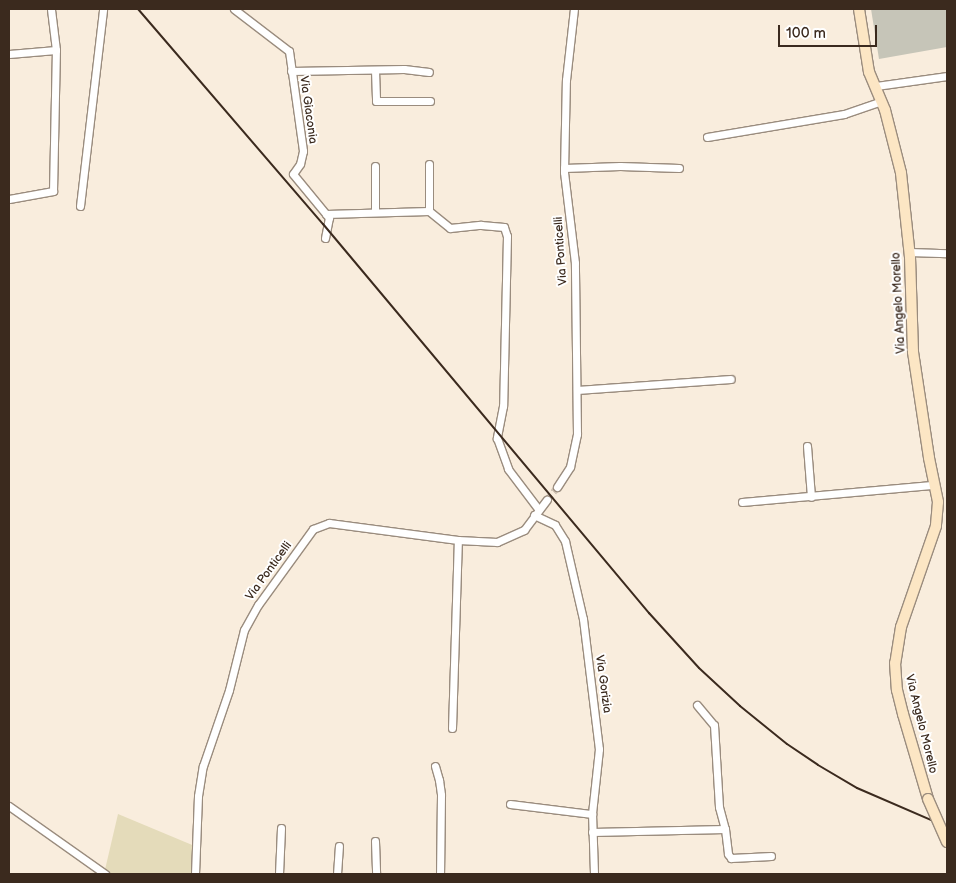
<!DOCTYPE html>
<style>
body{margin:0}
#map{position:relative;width:956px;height:883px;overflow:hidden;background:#f9eddd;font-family:"Balsamiq Sans",sans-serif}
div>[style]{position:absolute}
.built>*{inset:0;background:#e4dbba}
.industrial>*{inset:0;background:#c6c5b8}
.street-tunnel>*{height:7px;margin-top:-3.5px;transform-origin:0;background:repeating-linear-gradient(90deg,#d3c6b7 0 7px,transparent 0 10.5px)}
.roads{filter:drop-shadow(1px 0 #9a8c7e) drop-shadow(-1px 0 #9a8c7e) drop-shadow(0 1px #9a8c7e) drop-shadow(0 -1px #9a8c7e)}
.street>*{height:7px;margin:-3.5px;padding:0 3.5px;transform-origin:3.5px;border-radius:3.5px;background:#fff}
.secondary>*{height:10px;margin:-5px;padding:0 5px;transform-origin:5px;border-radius:5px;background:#fce6c4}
.rail>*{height:2px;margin:-1px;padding:0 1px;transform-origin:1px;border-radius:1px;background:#3b2a1e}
.bridges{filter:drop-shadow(1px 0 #9a8c7e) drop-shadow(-1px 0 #9a8c7e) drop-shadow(0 1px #9a8c7e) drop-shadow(0 -1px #9a8c7e)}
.secondary-bridge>*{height:10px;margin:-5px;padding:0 5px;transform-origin:5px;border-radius:5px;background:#fce6c4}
span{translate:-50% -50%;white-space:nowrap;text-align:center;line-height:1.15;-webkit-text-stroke:4px #fff;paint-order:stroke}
.street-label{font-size:12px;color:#3b2a1e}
.frame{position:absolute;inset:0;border:10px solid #3b2a1e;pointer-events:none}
.scale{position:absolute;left:778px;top:25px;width:99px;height:22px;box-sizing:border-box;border:2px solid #3b2a1e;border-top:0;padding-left:6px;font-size:15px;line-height:18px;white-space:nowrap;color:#3b2a1e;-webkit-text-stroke:4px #fff;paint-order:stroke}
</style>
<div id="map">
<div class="built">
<i style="clip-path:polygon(118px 814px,197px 847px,195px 874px,104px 874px)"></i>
</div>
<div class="industrial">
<i style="clip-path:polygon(871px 9px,947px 9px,947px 47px,879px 59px)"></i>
</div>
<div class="street-tunnel">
<i style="left:547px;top:500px;width:16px;rotate:-52deg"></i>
</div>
<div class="roads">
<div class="street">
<i style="left:234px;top:9px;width:69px;rotate:37.4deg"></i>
<i style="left:289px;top:51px;width:101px;rotate:82deg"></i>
<i style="left:303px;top:151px;width:13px;rotate:103deg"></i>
<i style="left:300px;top:164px;width:12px;rotate:125deg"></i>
<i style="left:293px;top:174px;width:52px;rotate:50.5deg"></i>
<i style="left:326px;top:214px;width:103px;rotate:-1.7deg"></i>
<i style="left:429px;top:211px;width:27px;rotate:39deg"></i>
<i style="left:450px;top:228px;width:31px;rotate:-6deg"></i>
<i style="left:481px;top:225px;width:23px;rotate:5deg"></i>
<i style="left:504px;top:227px;width:9px;rotate:72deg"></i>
<i style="left:507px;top:236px;width:170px;rotate:91.3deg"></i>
<i style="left:503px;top:406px;width:33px;rotate:101deg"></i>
<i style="left:497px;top:438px;width:33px;rotate:70deg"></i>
<i style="left:508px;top:469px;width:51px;rotate:52.9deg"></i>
<i style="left:9px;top:54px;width:47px;rotate:-4.9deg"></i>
<i style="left:375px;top:70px;width:31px;rotate:88deg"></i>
<i style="left:376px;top:101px;width:54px"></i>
<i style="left:291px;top:71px;width:113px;rotate:-1deg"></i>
<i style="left:404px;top:69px;width:25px;rotate:7deg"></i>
<i style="left:876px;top:86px;width:72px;rotate:-8deg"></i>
<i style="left:707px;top:137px;width:139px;rotate:-9.5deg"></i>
<i style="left:844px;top:114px;width:40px;rotate:-18.9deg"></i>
<i style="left:564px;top:168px;width:56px;rotate:-2deg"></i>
<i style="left:620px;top:166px;width:59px;rotate:1.9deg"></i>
<i style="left:9px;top:199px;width:45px;rotate:-10.3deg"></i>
<i style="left:53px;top:191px;width:141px;rotate:-88.8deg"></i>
<i style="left:56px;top:50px;width:41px;rotate:-97deg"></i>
<i style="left:80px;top:206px;width:198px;rotate:-83.3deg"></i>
<i style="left:429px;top:211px;width:47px;rotate:-90deg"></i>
<i style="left:375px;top:212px;width:46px;rotate:-90deg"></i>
<i style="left:325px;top:238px;width:20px;rotate:-79deg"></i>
<i style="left:329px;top:218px;width:5px;rotate:-127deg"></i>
<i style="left:909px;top:252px;width:38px;rotate:2deg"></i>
<i style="left:577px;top:390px;width:154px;rotate:-4.1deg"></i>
<i style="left:807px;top:446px;width:51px;rotate:85.5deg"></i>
<i style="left:557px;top:487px;width:24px;rotate:-57deg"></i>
<i style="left:570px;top:467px;width:34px;rotate:-78deg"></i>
<i style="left:577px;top:434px;width:171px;rotate:-90.7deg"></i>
<i style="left:575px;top:263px;width:92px;rotate:-96.9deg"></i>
<i style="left:564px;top:172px;width:92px;rotate:-88.8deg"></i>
<i style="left:566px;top:80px;width:71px;rotate:-83.6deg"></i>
<i style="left:742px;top:502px;width:193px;rotate:-5.1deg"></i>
<i style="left:534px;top:515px;width:23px;rotate:25deg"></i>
<i style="left:555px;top:525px;width:19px;rotate:58deg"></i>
<i style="left:565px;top:541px;width:80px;rotate:77deg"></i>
<i style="left:583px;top:619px;width:131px;rotate:83deg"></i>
<i style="left:599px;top:749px;width:64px;rotate:96.2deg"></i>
<i style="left:592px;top:813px;width:61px;rotate:88.1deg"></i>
<i style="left:697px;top:705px;width:26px;rotate:50deg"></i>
<i style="left:714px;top:725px;width:82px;rotate:86.5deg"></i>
<i style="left:719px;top:807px;width:23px;rotate:75deg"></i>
<i style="left:452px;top:728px;width:188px;rotate:-88.2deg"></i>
<i style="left:435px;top:766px;width:15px;rotate:74deg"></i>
<i style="left:439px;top:780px;width:15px;rotate:82deg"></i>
<i style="left:441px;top:795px;width:79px;rotate:90.7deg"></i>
<i style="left:510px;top:804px;width:83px;rotate:7deg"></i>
<i style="left:9px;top:806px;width:118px;rotate:35.3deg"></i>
<i style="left:592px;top:832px;width:133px;rotate:-1.3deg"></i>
<i style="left:725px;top:829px;width:25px;rotate:83deg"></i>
<i style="left:728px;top:854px;width:5px;rotate:53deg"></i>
<i style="left:731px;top:858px;width:40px;rotate:-2.9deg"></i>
<i style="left:375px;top:841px;width:33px;rotate:88deg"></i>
<i style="left:195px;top:874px;width:78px;rotate:-87.8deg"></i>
<i style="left:198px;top:796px;width:30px;rotate:-81deg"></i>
<i style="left:203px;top:766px;width:80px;rotate:-71.1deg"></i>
<i style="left:229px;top:690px;width:62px;rotate:-76deg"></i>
<i style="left:244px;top:630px;width:29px;rotate:-61deg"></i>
<i style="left:258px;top:605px;width:94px;rotate:-54.1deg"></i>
<i style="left:313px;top:529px;width:17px;rotate:-21deg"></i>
<i style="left:329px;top:523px;width:130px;rotate:7.5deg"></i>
<i style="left:458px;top:540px;width:39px;rotate:3deg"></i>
<i style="left:497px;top:542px;width:30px;rotate:-24deg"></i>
<i style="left:524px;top:530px;width:38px;rotate:-53deg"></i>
<i style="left:279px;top:874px;width:46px;rotate:-87.5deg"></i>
<i style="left:337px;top:874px;width:28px;rotate:-86deg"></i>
</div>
<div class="secondary">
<i style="left:859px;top:9px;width:64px;rotate:81deg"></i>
<i style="left:869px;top:72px;width:41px;rotate:67.2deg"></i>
<i style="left:885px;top:110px;width:65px;rotate:75.7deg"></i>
<i style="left:901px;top:173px;width:84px;rotate:83.9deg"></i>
<i style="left:910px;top:257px;width:95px;rotate:88.2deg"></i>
<i style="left:913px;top:352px;width:107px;rotate:81.4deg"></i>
<i style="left:929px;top:458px;width:45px;rotate:78.4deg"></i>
<i style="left:938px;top:502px;width:24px;rotate:95deg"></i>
<i style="left:936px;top:526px;width:107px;rotate:109.1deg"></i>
<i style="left:901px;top:627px;width:36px;rotate:99deg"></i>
<i style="left:895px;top:663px;width:27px;rotate:86deg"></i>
<i style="left:897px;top:690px;width:25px;rotate:76deg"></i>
<i style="left:903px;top:714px;width:89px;rotate:73.6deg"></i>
</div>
</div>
<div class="rail">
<i style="left:138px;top:9px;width:284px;rotate:49.3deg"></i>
<i style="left:323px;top:224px;width:508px;rotate:50.04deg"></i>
<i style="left:649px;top:613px;width:74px;rotate:47.7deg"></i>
<i style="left:699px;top:668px;width:56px;rotate:42.8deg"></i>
<i style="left:740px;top:706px;width:60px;rotate:39deg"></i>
<i style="left:787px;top:744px;width:37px;rotate:34deg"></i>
<i style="left:818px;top:765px;width:45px;rotate:30.5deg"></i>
<i style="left:857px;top:788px;width:98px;rotate:23.4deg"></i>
</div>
<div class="bridges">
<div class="secondary-bridge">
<i style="left:928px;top:799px;width:47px;rotate:66.2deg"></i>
</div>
</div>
<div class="street-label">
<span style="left:308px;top:110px;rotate:82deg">Via Giaconia</span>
<span style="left:561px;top:251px;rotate:-94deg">Via Ponticelli</span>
<span style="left:899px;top:303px;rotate:-93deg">Via Angelo Morello</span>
<span style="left:269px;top:571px;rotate:-54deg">Via Ponticelli</span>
<span style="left:603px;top:684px;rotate:82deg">Via Gorizia</span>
<span style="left:921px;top:724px;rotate:76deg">Via Angelo Morello</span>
</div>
<div class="frame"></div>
<div class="scale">100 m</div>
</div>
